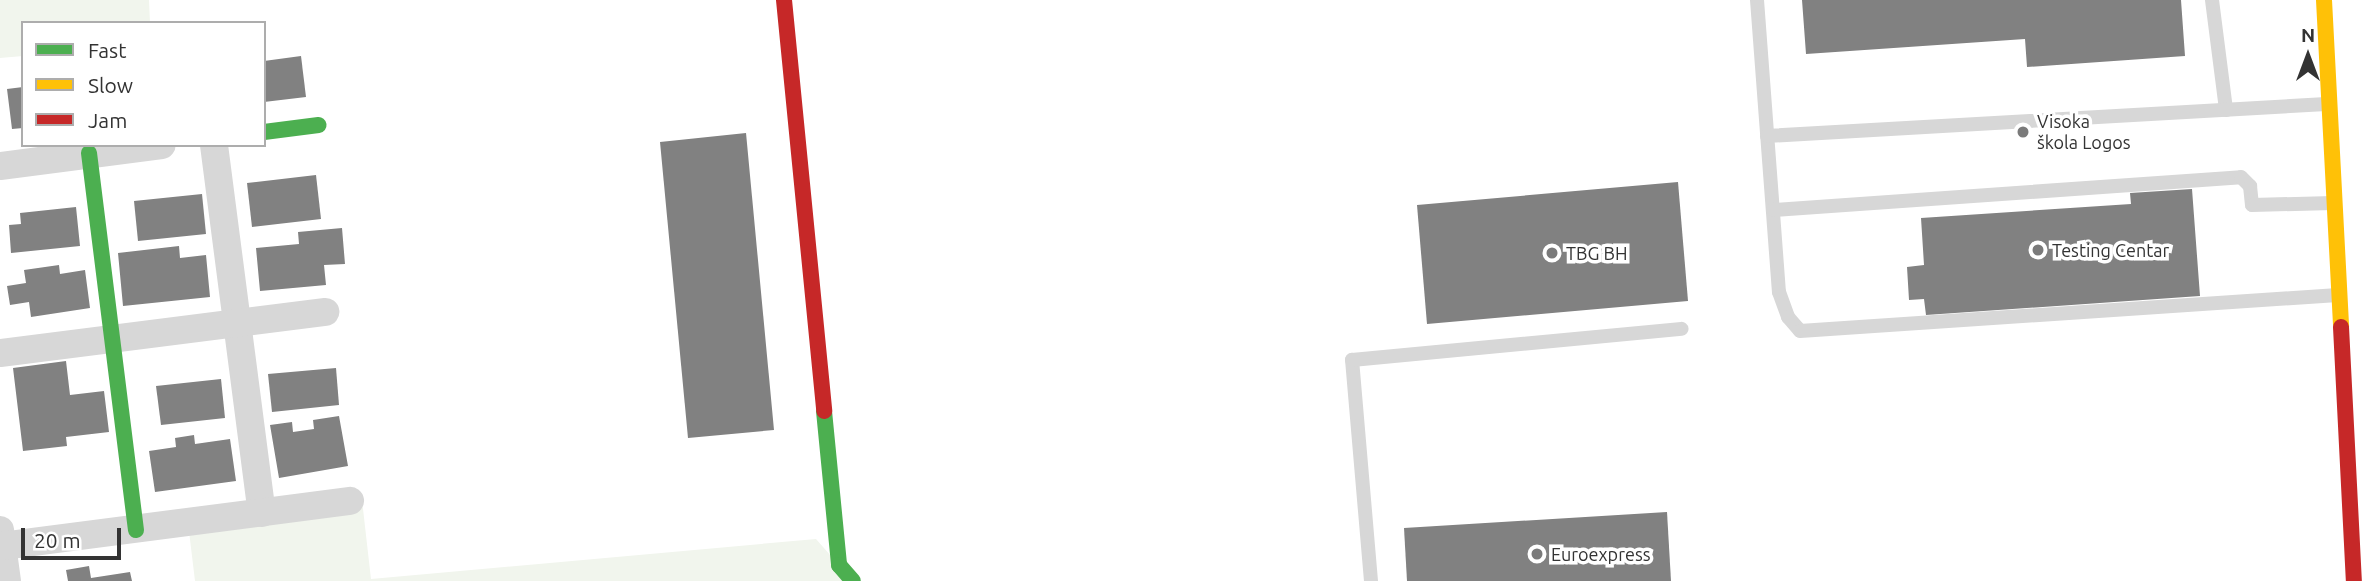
<!DOCTYPE html>
<meta charset="utf-8">
<style>
body{margin:0}
#map{position:relative;width:2364px;height:581px;overflow:hidden;background:#fff;font-family:Ubuntu,sans-serif}
div>[style]{position:absolute}
.green>*{inset:0;background:#f1f5ed}
.building>*{inset:0;background:#818181}
.lane>*{height:14px;margin:-7px;padding:0 7px;transform-origin:7px;border-radius:7px;background:#d7d7d7}
.street>*{height:28px;margin:-14px;padding:0 14px;transform-origin:14px;border-radius:14px;background:#d7d7d7}
.fast>*{height:16px;margin:-8px;padding:0 8px;transform-origin:8px;border-radius:8px;background:#4caf50}
.slow>*{height:16px;margin:-8px;padding:0 8px;transform-origin:8px;border-radius:8px;background:#ffc107}
.jam>*{height:16px;margin:-8px;padding:0 8px;transform-origin:8px;border-radius:8px;background:#c62828}
.dots>*{width:19px;height:19px;translate:-50% -50%;box-sizing:border-box;border:4px solid #fff;border-radius:50%}
span{translate:-50% -50%;white-space:nowrap;text-align:center;line-height:1.15;-webkit-text-stroke:7px #fff;paint-order:stroke}
.poi-label{font-size:18px;color:#333}
.left{translate:0 -50%;text-align:left}
.legend{position:absolute;left:21px;top:21px;width:245px;height:126px;box-sizing:border-box;background:#fff;border:2px solid #adadad;margin:0;padding:9px 12px;list-style:none;font-size:21px;color:#333}
.legend li{display:flex;align-items:center;gap:14px;height:35px}
.legend b{width:35px;border:2px solid #adadad}
.north{position:absolute;left:2273px;top:21px;width:70px;height:70px;-webkit-text-stroke:5px #fff;paint-order:stroke;rotate:0deg;font-size:19px;font-weight:700;line-height:28px;text-align:center;color:#333}
.north::after{content:'';display:block;margin:auto;width:24px;height:32px;background:#333;clip-path:polygon(50% 0,100% 100%,50% 72%,0 100%)}
.scale{position:absolute;left:21px;top:528px;width:100px;height:32px;box-sizing:border-box;border:4px solid #333;border-top:0;padding-left:9px;font-size:21px;line-height:24px;white-space:nowrap;color:#333;-webkit-text-stroke:5px #fff;paint-order:stroke}
</style>
<div id="map">
<div class="green">
<i style="clip-path:polygon(0 0,149px 0,150px 23px,23px 23px,23px 56px,0 58px)"></i>
<i style="clip-path:polygon(362px 500px,371px 579px,816px 539px,853px 581px,195px 581px,188px 523px)"></i>
</div>
<div class="building">
<i style="clip-path:polygon(1802px 0,2181px 0,2185px 56px,2027px 67px,2025px 39px,1806px 54px)"></i>
<i style="clip-path:polygon(301px 56px,306px 97px,264px 102px,264px 61px)"></i>
<i style="clip-path:polygon(23px 87px,23px 128px,12px 129px,7px 89px)"></i>
<i style="clip-path:polygon(746px 133px,774px 430px,688px 438px,660px 142px)"></i>
<i style="clip-path:polygon(316px 175px,321px 219px,252px 227px,247px 183px)"></i>
<i style="clip-path:polygon(1678px 182px,1688px 301px,1427px 324px,1417px 205px)"></i>
<i style="clip-path:polygon(2192px 189px,2200px 296px,1926px 315px,1924px 299px,1909px 300px,1907px 267px,1924px 265px,1921px 218px,2131px 204px,2130px 193px)"></i>
<i style="clip-path:polygon(202px 194px,206px 234px,138px 241px,134px 201px)"></i>
<i style="clip-path:polygon(76px 207px,80px 246px,11px 253px,9px 225px,21px 224px,20px 213px)"></i>
<i style="clip-path:polygon(342px 228px,345px 264px,324px 265px,326px 285px,260px 291px,256px 248px,299px 244px,298px 232px)"></i>
<i style="clip-path:polygon(179px 246px,180px 258px,206px 255px,210px 297px,123px 306px,118px 253px)"></i>
<i style="clip-path:polygon(59px 265px,60px 274px,85px 270px,90px 308px,31px 317px,29px 302px,10px 305px,7px 286px,26px 283px,24px 270px)"></i>
<i style="clip-path:polygon(66px 361px,70px 395px,104px 391px,109px 432px,66px 437px,67px 446px,23px 451px,13px 368px)"></i>
<i style="clip-path:polygon(336px 368px,339px 405px,272px 412px,268px 374px)"></i>
<i style="clip-path:polygon(221px 379px,225px 418px,161px 425px,156px 386px)"></i>
<i style="clip-path:polygon(339px 416px,348px 466px,279px 478px,270px 425px,292px 422px,293px 432px,314px 429px,313px 420px)"></i>
<i style="clip-path:polygon(194px 435px,195px 444px,230px 439px,236px 481px,155px 492px,149px 451px,176px 447px,175px 438px)"></i>
<i style="clip-path:polygon(1667px 512px,1671px 581px,1407px 581px,1404px 528px)"></i>
<i style="clip-path:polygon(89px 566px,91px 578px,130px 572px,132px 581px,68px 581px,66px 570px)"></i>
</div>
<div class="lane">
<i style="left:1757px;top:0;width:293px;rotate:85.7deg"></i>
<i style="left:1779px;top:292px;width:27px;rotate:70deg"></i>
<i style="left:1788px;top:317px;width:18px;rotate:49deg"></i>
<i style="left:1800px;top:331px;width:539px;rotate:-3.83deg"></i>
<i style="left:2212px;top:0;width:111px;rotate:82.7deg"></i>
<i style="left:1767px;top:136px;width:560px;rotate:-3.28deg"></i>
<i style="left:1773px;top:210px;width:469px;rotate:-4deg"></i>
<i style="left:2241px;top:177px;width:13px;rotate:45deg"></i>
<i style="left:2250px;top:186px;width:19px;rotate:84deg"></i>
<i style="left:2252px;top:205px;width:81px;rotate:-1.4deg"></i>
<i style="left:1371px;top:581px;width:222px;rotate:-94.9deg"></i>
<i style="left:1352px;top:360px;width:331px;rotate:-5.4deg"></i>
</div>
<div class="street">
<i style="left:214px;top:145px;width:371px;rotate:82.6deg"></i>
<i style="left:0;top:166px;width:163px;rotate:-7.4deg"></i>
<i style="left:0;top:353px;width:328px;rotate:-7.2deg"></i>
<i style="left:0;top:530px;width:51px;rotate:82.2deg"></i>
<i style="left:2px;top:546px;width:351px;rotate:-7.4deg"></i>
</div>
<div class="fast">
<i style="left:264px;top:132px;width:55px;rotate:-7.3deg"></i>
<i style="left:89px;top:153px;width:380px;rotate:82.9deg"></i>
<i style="left:824px;top:411px;width:155px;rotate:84.4deg"></i>
<i style="left:839px;top:565px;width:21px;rotate:49deg"></i>
</div>
<div class="slow">
<i style="left:2324px;top:0;width:327px;rotate:87deg"></i>
</div>
<div class="jam">
<i style="left:784px;top:0;width:413px;rotate:84.4deg"></i>
<i style="left:2341px;top:327px;width:254px;rotate:87.1deg"></i>
</div>
<div class="dots">
<i style="left:2023px;top:132px;background:#7a7a7a"></i>
<i style="left:2038px;top:250px;background:#7a7a7a"></i>
<i style="left:1552px;top:253px;background:#7a7a7a"></i>
<i style="left:1537px;top:554px;background:#7a7a7a"></i>
</div>
<div class="poi-label">
<span class="left" style="left:2037px;top:132px">Visoka<br>škola Logos</span>
<span class="left" style="left:2052px;top:250px">Testing Centar</span>
<span class="left" style="left:1566px;top:253px">TBG BH</span>
<span class="left" style="left:1551px;top:554px">Euroexpress</span>
</div>
<ul class="legend">
<li><b style="height:9px;background:#4caf50"></b>Fast</li>
<li><b style="height:9px;background:#ffc107"></b>Slow</li>
<li><b style="height:9px;background:#c62828"></b>Jam</li>
</ul>
<div class="north">N</div>
<div class="scale">20 m</div>
</div>
